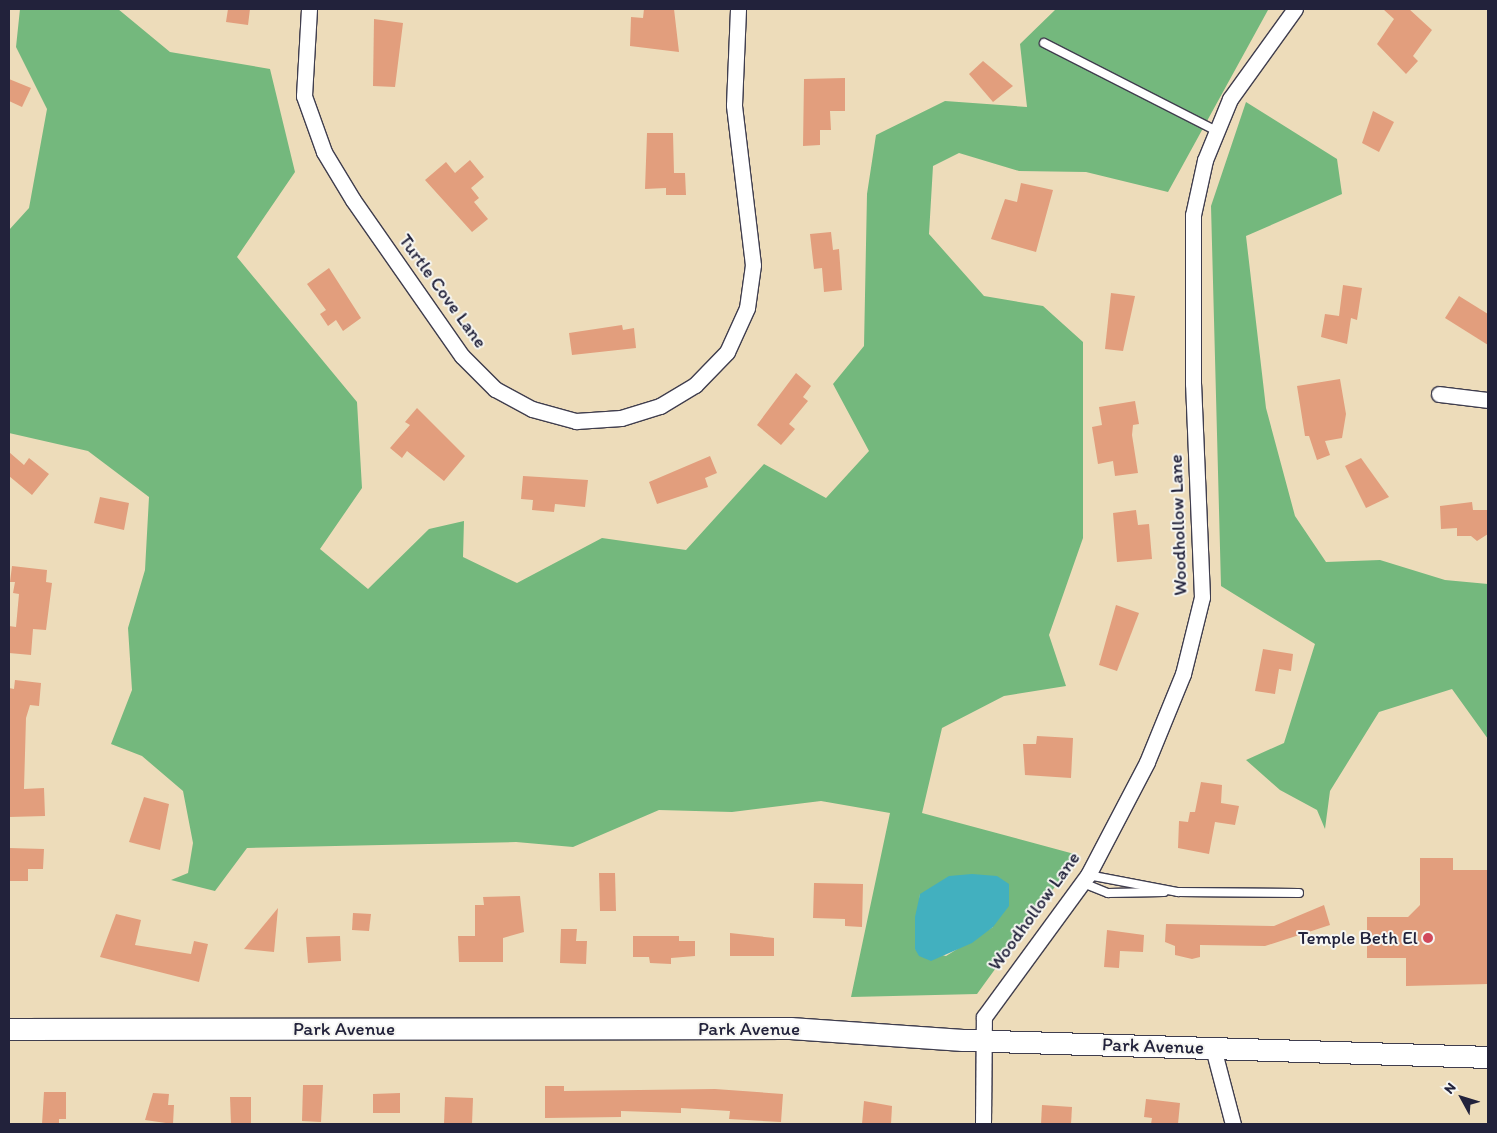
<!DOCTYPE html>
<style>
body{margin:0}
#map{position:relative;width:1497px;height:1133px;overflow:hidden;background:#eddcba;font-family:Itim,sans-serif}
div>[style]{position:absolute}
.forest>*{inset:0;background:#74b87d}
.water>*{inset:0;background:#42b0bf}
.building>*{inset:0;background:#e29e7d}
.roads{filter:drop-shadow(1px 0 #403e4e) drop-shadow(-1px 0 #403e4e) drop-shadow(0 1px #403e4e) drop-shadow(0 -1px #403e4e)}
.lane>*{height:8px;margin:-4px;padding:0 4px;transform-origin:4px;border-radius:4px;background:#fff}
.street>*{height:15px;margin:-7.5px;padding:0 7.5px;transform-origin:7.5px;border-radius:7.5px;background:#fff}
.secondary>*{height:21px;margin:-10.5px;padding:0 10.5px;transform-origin:10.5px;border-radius:10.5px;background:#fff}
.dots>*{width:14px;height:14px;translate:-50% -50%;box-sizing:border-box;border:2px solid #f6f6f2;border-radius:50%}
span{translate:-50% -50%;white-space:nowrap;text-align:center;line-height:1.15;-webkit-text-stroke:4px #f6f6f2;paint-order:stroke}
.street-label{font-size:19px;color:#22223b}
.poi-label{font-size:19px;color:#22223b}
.right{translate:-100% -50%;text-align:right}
.frame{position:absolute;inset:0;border:10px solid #22223b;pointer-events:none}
.north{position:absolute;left:1437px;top:1073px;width:50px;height:50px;-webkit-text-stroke:4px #f6f6f2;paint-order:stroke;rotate:309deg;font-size:14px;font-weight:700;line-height:20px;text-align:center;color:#22223b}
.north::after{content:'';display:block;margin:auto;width:18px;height:22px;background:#22223b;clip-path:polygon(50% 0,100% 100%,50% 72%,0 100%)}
</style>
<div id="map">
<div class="forest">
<i style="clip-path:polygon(evenodd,20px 9px,118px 9px,170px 52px,270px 69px,295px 172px,237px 257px,357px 402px,362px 488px,320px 549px,368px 589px,429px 529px,464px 521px,463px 557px,517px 583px,602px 538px,686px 550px,764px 464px,826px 498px,869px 451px,833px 384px,864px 346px,867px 194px,876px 135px,945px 101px,1027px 107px,1020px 44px,1056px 9px,1268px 10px,1168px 192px,1086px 172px,1019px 171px,959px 153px,933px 166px,929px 234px,984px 296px,1043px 306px,1083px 342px,1083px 538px,1049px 635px,1066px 686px,1004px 696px,942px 728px,922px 813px,1078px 855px,977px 994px,851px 997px,890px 813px,821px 801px,732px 812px,659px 810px,573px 847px,516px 842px,247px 848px,215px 891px,171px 880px,188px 873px,193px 843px,183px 791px,142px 756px,111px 744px,132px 690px,128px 628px,145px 570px,149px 497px,88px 451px,9px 433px,9px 230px,29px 208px,47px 109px,16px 47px,20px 9px,920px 894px,993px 927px,946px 956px,915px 949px,920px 894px)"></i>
<i style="clip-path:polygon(1246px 102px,1337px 159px,1342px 194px,1246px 236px,1266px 408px,1295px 516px,1326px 562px,1380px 560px,1445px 580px,1488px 584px,1488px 739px,1452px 689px,1379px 712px,1330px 791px,1325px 829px,1317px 810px,1280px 790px,1246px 760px,1284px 743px,1315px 644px,1221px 586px,1211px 206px)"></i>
</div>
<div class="water">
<i style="clip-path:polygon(972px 874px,997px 876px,1009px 884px,1009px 906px,993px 927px,972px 943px,931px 961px,919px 956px,915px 949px,915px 917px,920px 894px,949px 876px)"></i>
</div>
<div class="building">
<i style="clip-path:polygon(228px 9px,250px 9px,248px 25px,226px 22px)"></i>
<i style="clip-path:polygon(644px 9px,674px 9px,679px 52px,630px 46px,631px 17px,643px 18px)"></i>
<i style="clip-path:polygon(1383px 9px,1409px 9px,1432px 30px,1413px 56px,1418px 61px,1406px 74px,1377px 44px,1394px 19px)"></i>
<i style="clip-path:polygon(374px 19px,403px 23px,395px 87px,373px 86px)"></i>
<i style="clip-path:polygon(983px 61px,1013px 86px,993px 102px,969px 74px)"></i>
<i style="clip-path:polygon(845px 78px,845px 111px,830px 111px,831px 130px,820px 130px,820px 145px,803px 146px,804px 79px)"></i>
<i style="clip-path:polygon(9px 79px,31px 88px,22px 107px,9px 101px)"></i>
<i style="clip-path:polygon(1373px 111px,1394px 122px,1379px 152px,1362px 143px)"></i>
<i style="clip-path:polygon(647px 133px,673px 133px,674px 173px,685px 173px,686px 195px,666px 195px,666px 188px,645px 189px)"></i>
<i style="clip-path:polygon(470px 160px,484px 177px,471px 188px,479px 198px,474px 202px,488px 219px,472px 232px,425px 180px,446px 162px,455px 173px)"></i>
<i style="clip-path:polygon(1021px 183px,1053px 190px,1036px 252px,991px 239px,1005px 199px,1017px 202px)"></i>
<i style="clip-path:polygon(831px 232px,833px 250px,839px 249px,842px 290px,824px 292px,822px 268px,814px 269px,810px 234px)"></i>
<i style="clip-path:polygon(329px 268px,361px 318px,343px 331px,336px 320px,328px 326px,320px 314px,326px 310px,307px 284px)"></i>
<i style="clip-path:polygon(1343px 285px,1362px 288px,1357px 320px,1351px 318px,1347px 344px,1321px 337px,1325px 314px,1339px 316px)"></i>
<i style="clip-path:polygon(1111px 293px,1135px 296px,1123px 351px,1105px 349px)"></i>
<i style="clip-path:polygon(1459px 296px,1488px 314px,1488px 345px,1445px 318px)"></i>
<i style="clip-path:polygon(622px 325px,623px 330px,634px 328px,636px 348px,572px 355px,569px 333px)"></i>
<i style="clip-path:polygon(796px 373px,811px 386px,803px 397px,808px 401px,789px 424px,795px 429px,781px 445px,757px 425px)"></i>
<i style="clip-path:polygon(1340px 379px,1346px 414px,1342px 438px,1325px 441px,1330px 455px,1317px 460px,1309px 436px,1305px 436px,1297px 386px)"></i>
<i style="clip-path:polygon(1135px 401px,1139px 424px,1133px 425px,1132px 435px,1138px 473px,1115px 476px,1113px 461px,1098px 464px,1092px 427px,1102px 425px,1099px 407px)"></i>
<i style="clip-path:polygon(417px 408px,465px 456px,444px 481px,407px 451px,402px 458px,390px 448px,410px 425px,405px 422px)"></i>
<i style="clip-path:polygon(9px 452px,24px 465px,29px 458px,49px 474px,32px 495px,9px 476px)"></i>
<i style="clip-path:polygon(710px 456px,717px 473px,705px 478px,708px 487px,657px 504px,649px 482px)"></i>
<i style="clip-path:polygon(1361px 458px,1389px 497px,1366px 508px,1345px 466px)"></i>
<i style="clip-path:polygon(523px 476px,588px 480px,585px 507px,555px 504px,554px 512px,532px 510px,533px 500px,521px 499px)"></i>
<i style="clip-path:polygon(100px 497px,129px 503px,124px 530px,94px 523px)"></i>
<i style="clip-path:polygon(1472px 502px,1473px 510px,1488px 510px,1488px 534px,1477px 541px,1471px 536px,1457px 536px,1457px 528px,1441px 529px,1440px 506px)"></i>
<i style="clip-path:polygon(1136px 510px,1138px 525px,1149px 524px,1152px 559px,1117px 562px,1113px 513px)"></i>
<i style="clip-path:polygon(12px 566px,47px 570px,46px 582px,52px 583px,46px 630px,33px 629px,31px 655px,9px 653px,9px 626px,16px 627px,19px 594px,13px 593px,15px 582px,10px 582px)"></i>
<i style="clip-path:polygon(1116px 605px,1139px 613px,1117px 671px,1099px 665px)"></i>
<i style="clip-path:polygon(1263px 649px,1293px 654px,1291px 671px,1279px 669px,1275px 694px,1255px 691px)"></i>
<i style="clip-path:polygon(15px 680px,41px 683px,39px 706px,30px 705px,26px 718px,24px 789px,44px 788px,45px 816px,9px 817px,9px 688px,14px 689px)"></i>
<i style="clip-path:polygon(1037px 736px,1073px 738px,1071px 778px,1025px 775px,1023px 744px,1036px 744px)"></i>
<i style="clip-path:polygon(1201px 782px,1222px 785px,1221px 803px,1239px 806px,1235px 825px,1215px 822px,1209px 854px,1178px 848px,1179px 821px,1188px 822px,1190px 812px,1195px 812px)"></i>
<i style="clip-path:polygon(144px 797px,169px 804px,160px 850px,129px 842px)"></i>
<i style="clip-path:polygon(9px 848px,44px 849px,43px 869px,28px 869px,28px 881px,9px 881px)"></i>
<i style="clip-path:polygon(1420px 858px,1453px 858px,1453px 870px,1488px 870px,1488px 984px,1406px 986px,1406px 958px,1367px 958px,1367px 917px,1408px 917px,1420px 905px)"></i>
<i style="clip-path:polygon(599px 873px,615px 873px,616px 911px,600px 911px)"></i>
<i style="clip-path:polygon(814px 883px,863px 884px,862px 927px,845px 926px,845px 919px,813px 918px)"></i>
<i style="clip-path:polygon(520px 896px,524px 932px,503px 938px,503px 962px,459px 962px,458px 936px,475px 936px,475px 905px,484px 905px,483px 897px)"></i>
<i style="clip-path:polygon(1324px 905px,1330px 925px,1265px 946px,1200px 945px,1200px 957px,1192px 959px,1175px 955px,1175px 946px,1165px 942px,1166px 924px,1274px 926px)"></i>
<i style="clip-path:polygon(278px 908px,274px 952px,244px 949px)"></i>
<i style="clip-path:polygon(353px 913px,371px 914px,369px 931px,352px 930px)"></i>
<i style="clip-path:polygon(116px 914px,141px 920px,135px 945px,191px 954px,194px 941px,208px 944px,199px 982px,100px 957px)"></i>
<i style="clip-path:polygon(561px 929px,577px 929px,576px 941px,587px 941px,586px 964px,560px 963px)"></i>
<i style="clip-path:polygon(1107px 930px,1144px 935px,1143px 952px,1120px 951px,1119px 968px,1104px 967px)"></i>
<i style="clip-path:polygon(730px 933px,774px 938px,774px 956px,730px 956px)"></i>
<i style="clip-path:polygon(340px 936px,341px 961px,308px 963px,306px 937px)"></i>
<i style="clip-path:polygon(633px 936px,679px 936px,679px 941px,695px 941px,695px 956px,671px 958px,671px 964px,650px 963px,649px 957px,633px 957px)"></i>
<i style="clip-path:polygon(303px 1085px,323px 1085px,321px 1122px,302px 1121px)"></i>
<i style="clip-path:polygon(545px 1086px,564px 1086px,564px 1091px,715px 1089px,783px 1094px,781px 1122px,729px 1119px,730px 1111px,681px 1108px,681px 1113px,621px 1111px,621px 1117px,545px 1118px)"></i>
<i style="clip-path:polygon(44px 1092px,66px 1092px,66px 1119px,59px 1119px,59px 1124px,42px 1124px)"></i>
<i style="clip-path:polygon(153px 1093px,169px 1094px,168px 1105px,174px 1105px,173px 1124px,145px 1120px)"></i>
<i style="clip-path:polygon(400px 1093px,400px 1113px,373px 1113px,373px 1094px)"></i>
<i style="clip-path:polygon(230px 1097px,251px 1097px,251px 1123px,231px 1124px)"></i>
<i style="clip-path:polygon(445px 1097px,473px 1098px,472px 1124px,444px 1124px)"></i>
<i style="clip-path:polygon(1146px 1099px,1180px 1103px,1178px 1124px,1151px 1124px,1152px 1118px,1144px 1117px)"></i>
<i style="clip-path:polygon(864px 1101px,892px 1106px,891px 1124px,862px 1124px)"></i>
<i style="clip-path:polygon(1042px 1105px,1072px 1107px,1071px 1124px,1041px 1124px)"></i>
</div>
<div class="roads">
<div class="lane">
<i style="left:1044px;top:43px;width:192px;rotate:27deg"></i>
<i style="left:1088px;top:875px;width:92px;rotate:10.7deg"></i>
<i style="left:1178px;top:892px;width:121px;rotate:0.5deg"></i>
<i style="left:1083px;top:883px;width:27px;rotate:22deg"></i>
<i style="left:1108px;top:893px;width:56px;rotate:-1deg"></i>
</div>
<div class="street">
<i style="left:309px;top:9px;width:87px;rotate:93.3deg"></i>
<i style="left:304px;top:96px;width:59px;rotate:70.3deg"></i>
<i style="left:324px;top:152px;width:56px;rotate:58.9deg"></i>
<i style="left:353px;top:200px;width:190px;rotate:55.1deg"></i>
<i style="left:462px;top:356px;width:47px;rotate:45deg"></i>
<i style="left:495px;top:389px;width:42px;rotate:28.4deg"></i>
<i style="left:532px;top:409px;width:46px;rotate:15.3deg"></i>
<i style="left:576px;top:421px;width:45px;rotate:-3.8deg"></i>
<i style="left:621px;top:418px;width:41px;rotate:-17.1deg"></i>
<i style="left:660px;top:406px;width:41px;rotate:-31deg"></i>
<i style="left:695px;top:385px;width:46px;rotate:-45.9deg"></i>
<i style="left:727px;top:352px;width:48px;rotate:-65.6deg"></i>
<i style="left:747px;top:308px;width:43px;rotate:-82.1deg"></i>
<i style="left:753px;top:265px;width:161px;rotate:-96.8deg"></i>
<i style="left:734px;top:105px;width:96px;rotate:-87.6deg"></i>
<i style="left:1439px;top:394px;width:49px;rotate:7deg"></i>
<i style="left:1213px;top:1048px;width:79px;rotate:75.3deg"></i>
<i style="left:983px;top:1124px;width:107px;rotate:-89.5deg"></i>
<i style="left:984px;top:1017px;width:176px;rotate:-53.8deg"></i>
<i style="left:1088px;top:875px;width:127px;rotate:-62.4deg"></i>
<i style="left:1147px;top:762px;width:95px;rotate:-67.8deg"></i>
<i style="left:1183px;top:674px;width:79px;rotate:-76.1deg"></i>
<i style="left:1202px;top:597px;width:213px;rotate:-92.4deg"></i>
<i style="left:1193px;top:384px;width:169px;rotate:-90deg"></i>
<i style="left:1193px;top:215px;width:56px;rotate:-77.7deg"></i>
<i style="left:1205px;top:160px;width:66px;rotate:-67.7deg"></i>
<i style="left:1230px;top:99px;width:111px;rotate:-54.2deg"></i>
</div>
<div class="secondary">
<i style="left:9px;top:1029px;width:781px;rotate:-0.07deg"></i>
<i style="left:790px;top:1028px;width:173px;rotate:4deg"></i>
<i style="left:963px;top:1040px;width:525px;rotate:1.85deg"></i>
</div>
</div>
<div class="dots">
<i style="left:1428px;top:938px;background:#d1495b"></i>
</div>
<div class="street-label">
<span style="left:443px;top:291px;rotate:54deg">Turtle Cove Lane</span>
<span style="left:1178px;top:525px;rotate:-92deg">Woodhollow Lane</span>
<span style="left:1034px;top:911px;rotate:-54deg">Woodhollow Lane</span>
<span style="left:344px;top:1029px">Park Avenue</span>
<span style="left:749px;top:1029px">Park Avenue</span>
<span style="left:1153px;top:1046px;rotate:2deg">Park Avenue</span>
</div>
<div class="poi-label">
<span class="right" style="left:1418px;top:938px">Temple Beth El</span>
</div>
<div class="frame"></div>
<div class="north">N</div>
</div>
